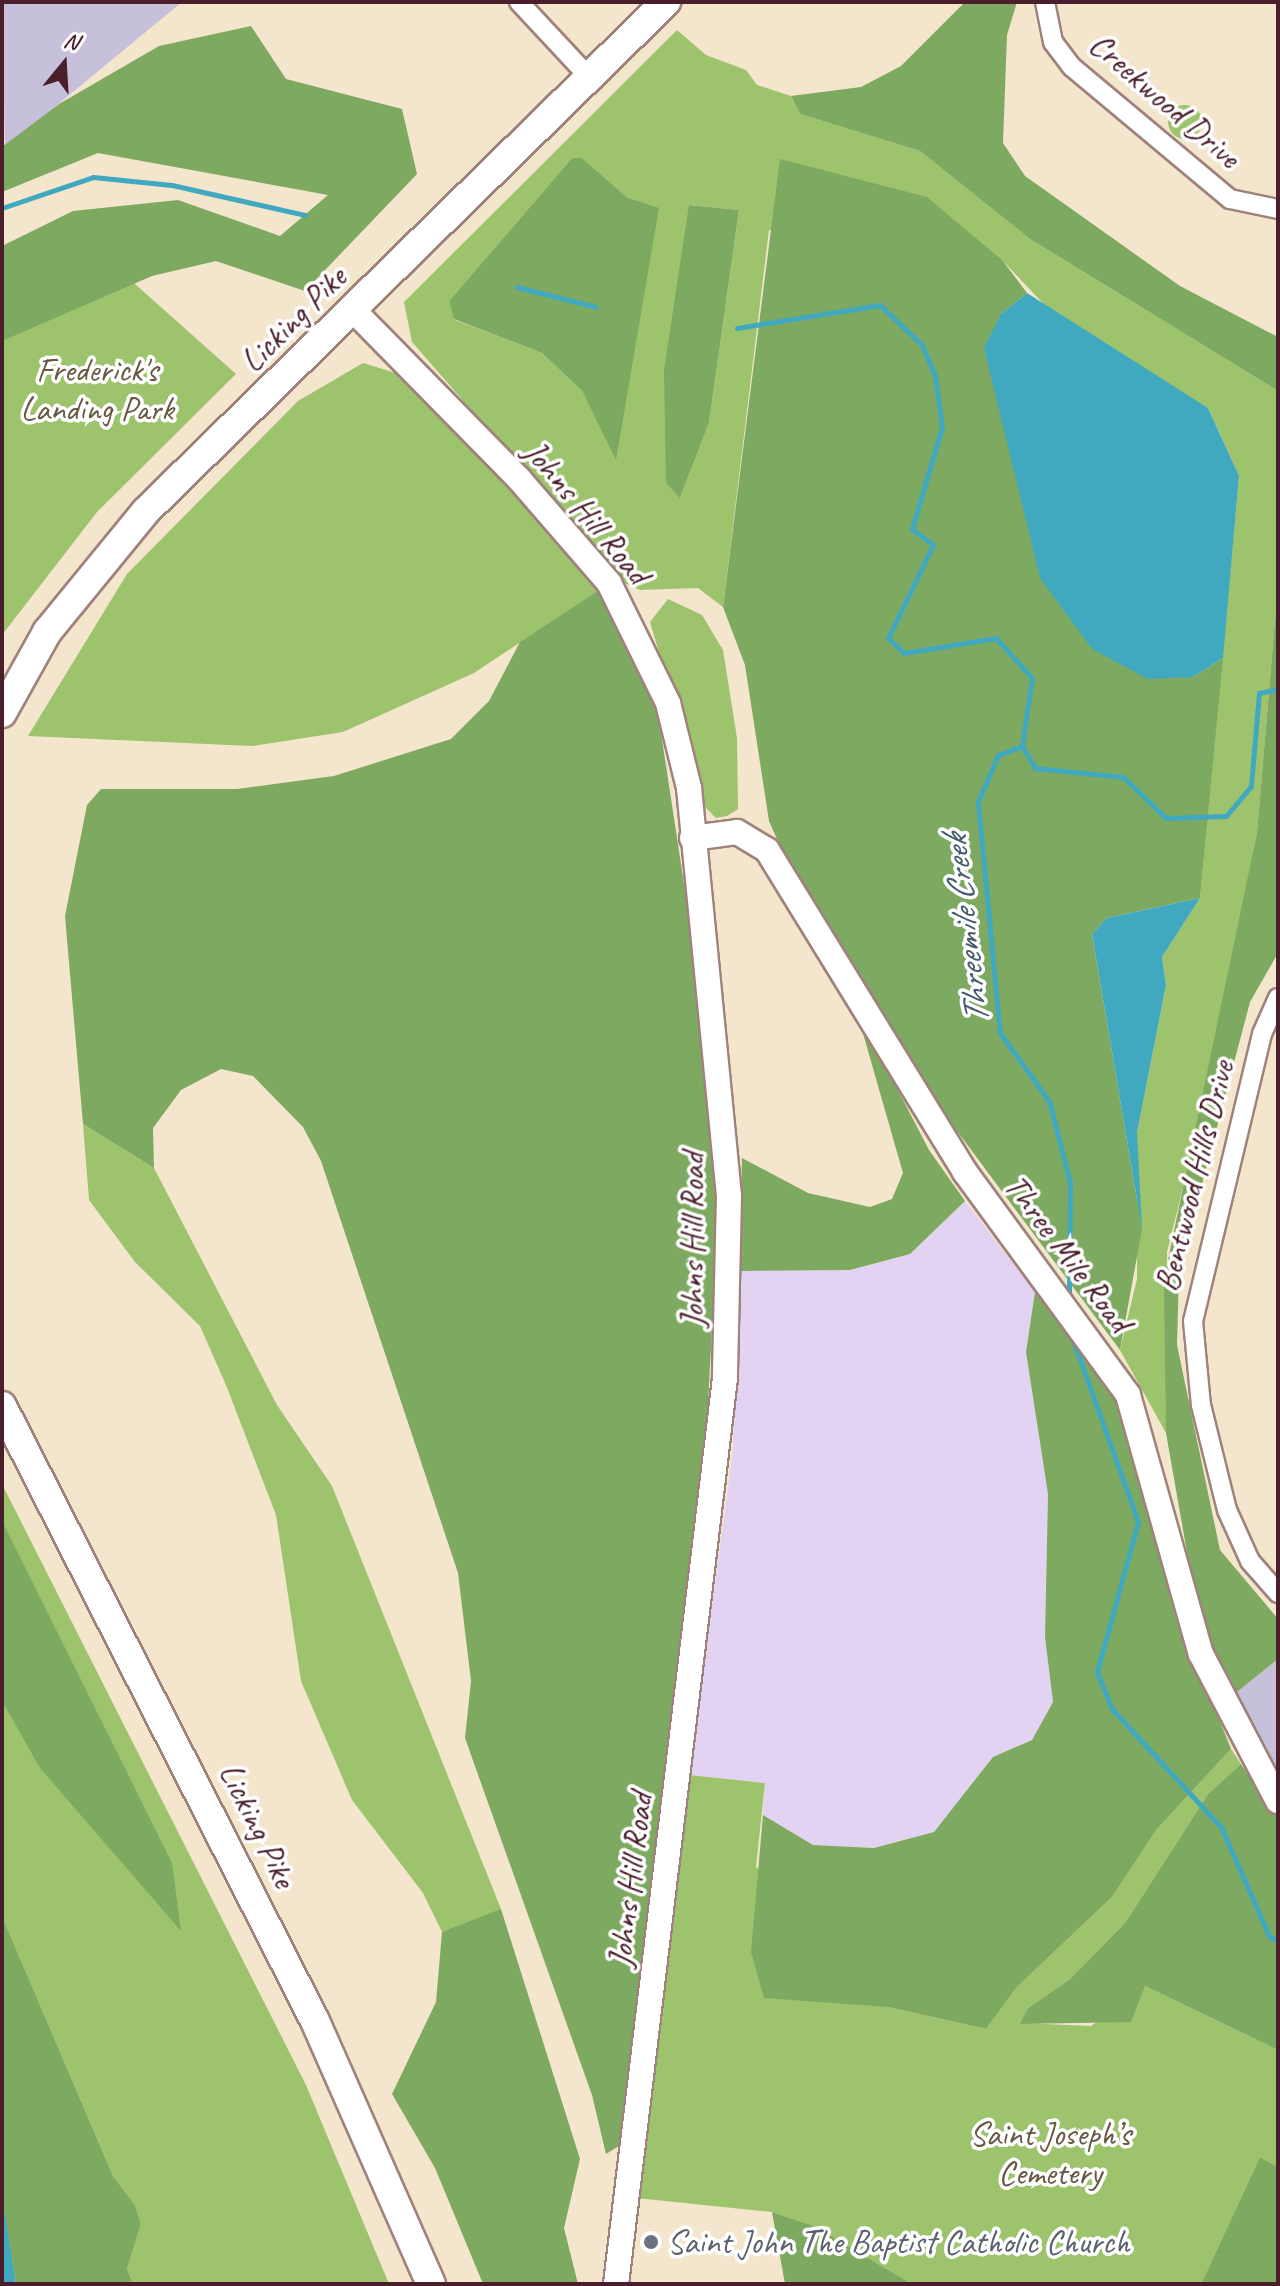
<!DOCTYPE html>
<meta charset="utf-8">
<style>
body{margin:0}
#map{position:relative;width:1280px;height:2286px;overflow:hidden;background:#f4e5cd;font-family:Caveat,sans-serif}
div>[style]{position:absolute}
.built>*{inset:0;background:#e3d3f2}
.industrial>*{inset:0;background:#c6c0da}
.green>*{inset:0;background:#9ec36d}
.round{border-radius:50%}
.forest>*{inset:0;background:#7ea960}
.water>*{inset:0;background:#40a9c0}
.stream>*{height:5px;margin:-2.5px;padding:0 2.5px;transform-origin:2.5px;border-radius:2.5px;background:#40a9c0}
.roads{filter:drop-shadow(2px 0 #9f827c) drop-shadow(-2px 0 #9f827c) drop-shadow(0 2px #9f827c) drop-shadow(0 -2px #9f827c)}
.street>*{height:18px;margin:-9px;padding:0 9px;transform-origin:9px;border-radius:9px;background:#fff}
.secondary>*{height:24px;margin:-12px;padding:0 12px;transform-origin:12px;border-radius:12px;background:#fff}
.primary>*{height:28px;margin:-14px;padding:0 14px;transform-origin:14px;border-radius:14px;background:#fff}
.dots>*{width:22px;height:22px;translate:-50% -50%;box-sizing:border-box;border:4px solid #fff;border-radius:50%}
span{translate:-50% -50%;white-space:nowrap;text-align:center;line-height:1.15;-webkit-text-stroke:7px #fff;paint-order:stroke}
.street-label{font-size:34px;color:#4a1f2b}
.park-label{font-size:34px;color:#675842}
.worship-label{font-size:34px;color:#5b616d}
.left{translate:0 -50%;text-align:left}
.water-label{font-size:36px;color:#465d6e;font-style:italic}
.frame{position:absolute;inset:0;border:4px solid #4a1f2b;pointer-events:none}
.north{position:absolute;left:24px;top:24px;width:80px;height:80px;-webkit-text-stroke:6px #fff;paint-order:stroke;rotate:18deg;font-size:22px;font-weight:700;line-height:32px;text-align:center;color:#4a1f2b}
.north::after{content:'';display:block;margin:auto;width:28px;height:36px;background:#4a1f2b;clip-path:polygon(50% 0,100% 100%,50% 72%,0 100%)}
</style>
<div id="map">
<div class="built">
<i style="clip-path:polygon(965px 1201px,1035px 1292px,1026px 1352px,1048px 1494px,1045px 1637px,1053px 1702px,1032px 1740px,993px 1757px,934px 1832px,874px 1848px,813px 1845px,763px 1815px,765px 1783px,689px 1775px,733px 1451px,739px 1271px,850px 1270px,910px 1254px)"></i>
</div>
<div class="industrial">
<i style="clip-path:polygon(2px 2px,182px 2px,5px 148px)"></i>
<i style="clip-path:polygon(1278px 1659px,1278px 1778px,1232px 1696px)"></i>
</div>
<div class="green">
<i style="clip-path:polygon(evenodd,677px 30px,706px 55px,746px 70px,757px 85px,791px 96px,800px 114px,920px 151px,1030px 239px,1278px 391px,1278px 585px,1257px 833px,1222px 1030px,1167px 1252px,1166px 1433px,1120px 1350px,1137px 1279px,1137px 1133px,1166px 985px,1162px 957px,1200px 898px,1239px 476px,1208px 408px,1055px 316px,1003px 261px,769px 230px,723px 607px,698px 588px,640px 590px,620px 581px,412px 342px,404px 302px,677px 30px,572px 158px,582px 158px,628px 198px,616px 458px,582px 391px,542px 353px,455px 320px,449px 301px,572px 158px,677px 30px,689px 205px,739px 210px,709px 423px,680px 498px,689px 205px)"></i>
<i class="round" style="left:1168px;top:105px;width:34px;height:34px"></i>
<i style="clip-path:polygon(126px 276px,236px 374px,97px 512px,2px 635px,2px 336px)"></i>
<i style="clip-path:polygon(363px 363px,399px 374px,553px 530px,599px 590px,474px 673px,343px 732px,252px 746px,28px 736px,127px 574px,298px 401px)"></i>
<i style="clip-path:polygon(668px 599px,702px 615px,723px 650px,737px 738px,738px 809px,727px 816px,716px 818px,705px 807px,650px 622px)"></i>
<i style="clip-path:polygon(83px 1124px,154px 1168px,277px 1405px,332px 1486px,501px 1909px,489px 1920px,442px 1932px,423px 1893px,352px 1800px,301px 1681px,276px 1515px,226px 1385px,200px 1326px,135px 1262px,89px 1200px)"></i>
<i style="clip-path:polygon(2px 1484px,306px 2085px,389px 2284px,133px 2284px,127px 2269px,141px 2224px,135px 2205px,113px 2176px,2px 1916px)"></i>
<i style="clip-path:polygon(1231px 1749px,1241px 1764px,1208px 1794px,1125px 1923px,1070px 1979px,1028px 2008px,1021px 2023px,1091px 2026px,1145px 1986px,1278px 2050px,1278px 2167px,1260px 2157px,1201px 2284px,912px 2284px,814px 2226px,772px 2212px,636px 2198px,689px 1775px,765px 1783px,756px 1867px,888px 2007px,986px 2029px,1017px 1987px,1112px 1897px,1157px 1829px)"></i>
</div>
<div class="forest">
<i style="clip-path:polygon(965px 2px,1017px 2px,1007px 35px,1003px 143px,1025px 176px,1180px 286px,1278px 337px,1278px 391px,1030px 239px,920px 151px,800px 114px,791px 96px,861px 87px,901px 66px)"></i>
<i style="clip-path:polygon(251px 26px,286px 79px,402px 109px,417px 174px,305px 291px,216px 261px,152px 276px,2px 341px,2px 246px,73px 211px,178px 200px,280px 236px,328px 195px,98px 153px,2px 192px,2px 147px,59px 104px,159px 46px)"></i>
<i style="clip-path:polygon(572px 158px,582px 158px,628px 198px,659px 208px,616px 460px,582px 391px,542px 353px,454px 319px,449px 301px)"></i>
<i style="clip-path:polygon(780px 159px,927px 197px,1003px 261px,1027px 293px,1001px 314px,1193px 677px,1223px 658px,1200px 898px,1107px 918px,1092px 934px,1142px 1229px,1120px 1350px,931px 1096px,792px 873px,769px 821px,745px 665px,723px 607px)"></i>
<i style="clip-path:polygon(689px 205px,739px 210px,709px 423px,680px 498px,666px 483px,664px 370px)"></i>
<i style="clip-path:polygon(1278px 585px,1278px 953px,1250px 1002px,1179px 1271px,1177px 1345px,1220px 1550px,1278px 1619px,1278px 1659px,1232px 1696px,1198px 1615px,1166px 1433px,1164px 1279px,1257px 833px)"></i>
<i style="clip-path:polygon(599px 590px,630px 642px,659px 720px,690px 923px,718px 1203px,707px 1427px,630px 2070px,619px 2146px,606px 2154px,592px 2095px,465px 1738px,471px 1681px,458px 1573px,321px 1161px,303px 1127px,253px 1076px,221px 1069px,181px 1090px,153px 1128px,154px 1168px,83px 1124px,65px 916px,87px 805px,101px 789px,237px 789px,334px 776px,451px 739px,489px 701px,520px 642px)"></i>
<i style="clip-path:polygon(856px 1009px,929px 1150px,965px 1201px,910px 1254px,850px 1270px,739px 1271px,742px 1158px,808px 1193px,870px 1207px,892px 1199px,903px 1173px)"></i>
<i style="clip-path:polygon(1035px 1292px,1118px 1403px,1183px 1628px,1231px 1749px,1157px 1829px,1112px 1897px,1017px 1987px,986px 2029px,888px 2007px,764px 1998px,751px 1952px,763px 1815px,813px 1845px,874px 1848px,934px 1832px,993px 1757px,1032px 1740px,1053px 1702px,1045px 1637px,1048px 1494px,1026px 1352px)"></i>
<i style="clip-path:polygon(2px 1521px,172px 1863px,181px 1931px,40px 1768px,2px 1701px)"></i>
<i style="clip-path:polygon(1241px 1764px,1278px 1819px,1278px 2050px,1145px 1986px,1131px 2022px,1020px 2024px,1028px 2008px,1070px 1979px,1125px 1923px,1208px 1794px)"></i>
<i style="clip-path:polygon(501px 1909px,580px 2159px,564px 2228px,578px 2284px,483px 2284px,435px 2168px,392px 2094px,436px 2002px,442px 1932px)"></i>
<i style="clip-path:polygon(2px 1916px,113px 2176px,135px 2205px,141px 2224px,127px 2269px,133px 2284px,16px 2284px,2px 2201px)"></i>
<i style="clip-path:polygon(1260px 2157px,1278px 2167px,1278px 2284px,1201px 2284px)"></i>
<i style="clip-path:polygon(772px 2212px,814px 2226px,912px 2284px,785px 2284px)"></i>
</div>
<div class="water">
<i style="clip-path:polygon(1027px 293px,1208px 408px,1239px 476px,1223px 658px,1193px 677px,1148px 679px,1092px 649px,1040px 578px,984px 348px,1001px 314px)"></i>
<i style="clip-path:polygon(1200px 898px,1162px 957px,1166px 985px,1137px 1133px,1142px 1229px,1092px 934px,1107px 918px)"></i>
<i style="clip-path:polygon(2px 2201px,4px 2209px,16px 2284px,2px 2284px)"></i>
</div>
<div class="stream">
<i style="left:2px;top:208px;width:96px;rotate:-18.8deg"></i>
<i style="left:93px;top:177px;width:79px;rotate:5.8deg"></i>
<i style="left:172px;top:185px;width:136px;rotate:12.7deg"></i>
<i style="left:517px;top:287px;width:81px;rotate:14.2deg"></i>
<i style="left:737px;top:328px;width:145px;rotate:-9.1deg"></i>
<i style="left:880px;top:305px;width:58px;rotate:43.6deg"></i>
<i style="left:922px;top:345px;width:34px;rotate:67deg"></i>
<i style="left:935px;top:376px;width:51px;rotate:82.2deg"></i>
<i style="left:942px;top:427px;width:106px;rotate:106.4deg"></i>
<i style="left:912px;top:529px;width:26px;rotate:37deg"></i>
<i style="left:933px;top:545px;width:103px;rotate:115.8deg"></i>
<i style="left:888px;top:638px;width:22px;rotate:43deg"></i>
<i style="left:904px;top:653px;width:93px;rotate:-9.3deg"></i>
<i style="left:996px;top:638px;width:54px;rotate:48deg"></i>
<i style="left:1032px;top:678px;width:69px;rotate:98.4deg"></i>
<i style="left:1022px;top:746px;width:26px;rotate:159deg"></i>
<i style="left:998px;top:755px;width:51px;rotate:113.1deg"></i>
<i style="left:978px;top:802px;width:232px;rotate:84.6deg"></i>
<i style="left:1000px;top:1033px;width:84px;rotate:54.2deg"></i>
<i style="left:1049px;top:1101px;width:84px;rotate:75.5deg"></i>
<i style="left:1070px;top:1182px;width:117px;rotate:90.5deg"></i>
<i style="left:1022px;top:746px;width:26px;rotate:59deg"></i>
<i style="left:1035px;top:768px;width:88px;rotate:5.8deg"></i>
<i style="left:1123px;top:777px;width:59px;rotate:43.6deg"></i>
<i style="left:1166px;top:818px;width:60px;rotate:-1.9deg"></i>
<i style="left:1226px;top:816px;width:39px;rotate:-50deg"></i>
<i style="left:1251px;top:786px;width:93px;rotate:-85.1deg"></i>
<i style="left:1259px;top:693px;width:19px;rotate:-12deg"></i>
<i style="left:1069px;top:1329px;width:205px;rotate:70.3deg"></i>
<i style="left:1138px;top:1522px;width:156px;rotate:105.3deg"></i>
<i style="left:1097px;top:1672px;width:40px;rotate:68deg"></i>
<i style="left:1112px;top:1709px;width:161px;rotate:47.3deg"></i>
<i style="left:1221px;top:1827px;width:119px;rotate:66.2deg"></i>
<i style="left:1269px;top:1936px;width:10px;rotate:29deg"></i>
</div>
<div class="roads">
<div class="street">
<i style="left:519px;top:2px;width:103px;rotate:47deg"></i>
<i style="left:1045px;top:2px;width:41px;rotate:78.7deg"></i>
<i style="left:1053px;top:42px;width:31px;rotate:53deg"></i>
<i style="left:1072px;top:67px;width:206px;rotate:39.9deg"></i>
<i style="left:1230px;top:199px;width:49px;rotate:11.8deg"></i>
<i style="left:1278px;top:998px;width:39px;rotate:114deg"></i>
<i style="left:1262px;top:1034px;width:295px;rotate:103.5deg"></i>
<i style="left:1193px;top:1321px;width:84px;rotate:84.6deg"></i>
<i style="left:1201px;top:1405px;width:108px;rotate:76.1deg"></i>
<i style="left:1227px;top:1510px;width:56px;rotate:65.7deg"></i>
<i style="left:1250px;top:1561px;width:43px;rotate:48.8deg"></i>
</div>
<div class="secondary">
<i style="left:353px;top:310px;width:237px;rotate:45.5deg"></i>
<i style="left:519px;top:479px;width:138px;rotate:49.1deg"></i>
<i style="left:609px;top:583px;width:134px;rotate:63.8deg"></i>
<i style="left:668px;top:703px;width:88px;rotate:76.1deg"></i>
<i style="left:689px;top:788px;width:410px;rotate:84.4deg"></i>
<i style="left:729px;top:1196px;width:182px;rotate:91.3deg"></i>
<i style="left:725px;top:1378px;width:913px;rotate:96.86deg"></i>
<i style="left:692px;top:838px;width:45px;rotate:-7.6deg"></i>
<i style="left:737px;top:832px;width:35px;rotate:31deg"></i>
<i style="left:767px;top:850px;width:378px;rotate:58.4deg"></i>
<i style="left:965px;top:1172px;width:276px;rotate:53.8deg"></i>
<i style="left:1128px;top:1395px;width:269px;rotate:74.3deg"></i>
<i style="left:1201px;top:1654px;width:166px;rotate:62.4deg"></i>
</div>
<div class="primary">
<i style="left:2px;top:713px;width:93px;rotate:-60.9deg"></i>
<i style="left:47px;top:632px;width:156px;rotate:-50.7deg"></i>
<i style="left:146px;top:511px;width:728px;rotate:-44.39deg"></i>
<i style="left:2px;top:1406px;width:690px;rotate:63.03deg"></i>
<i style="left:315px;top:2021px;width:287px;rotate:66.2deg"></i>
</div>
</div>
<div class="dots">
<i style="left:651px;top:2242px;background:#6b7280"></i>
</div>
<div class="street-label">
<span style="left:1165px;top:100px;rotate:41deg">Creekwood Drive</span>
<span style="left:293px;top:319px;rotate:-45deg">Licking Pike</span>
<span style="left:587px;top:512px;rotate:50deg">Johns Hill Road</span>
<span style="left:1194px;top:1176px;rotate:-76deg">Bentwood Hills Drive</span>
<span style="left:692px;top:1240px;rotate:-90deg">Johns Hill Road</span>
<span style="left:1068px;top:1253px;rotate:53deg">Three Mile Road</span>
<span style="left:258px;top:1825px;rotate:64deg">Licking Pike</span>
<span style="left:630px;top:1880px;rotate:-83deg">Johns Hill Road</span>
</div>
<div class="park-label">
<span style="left:97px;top:389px">Frederick's<br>Landing Park</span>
<span style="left:1050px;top:2153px">Saint Joseph’s<br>Cemetery</span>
</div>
<div class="worship-label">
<span class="left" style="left:667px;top:2242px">Saint John The Baptist Catholic Church</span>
</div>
<div class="water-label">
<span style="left:966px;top:930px;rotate:-97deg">Threemile Creek</span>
</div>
<div class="frame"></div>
<div class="north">N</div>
</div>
